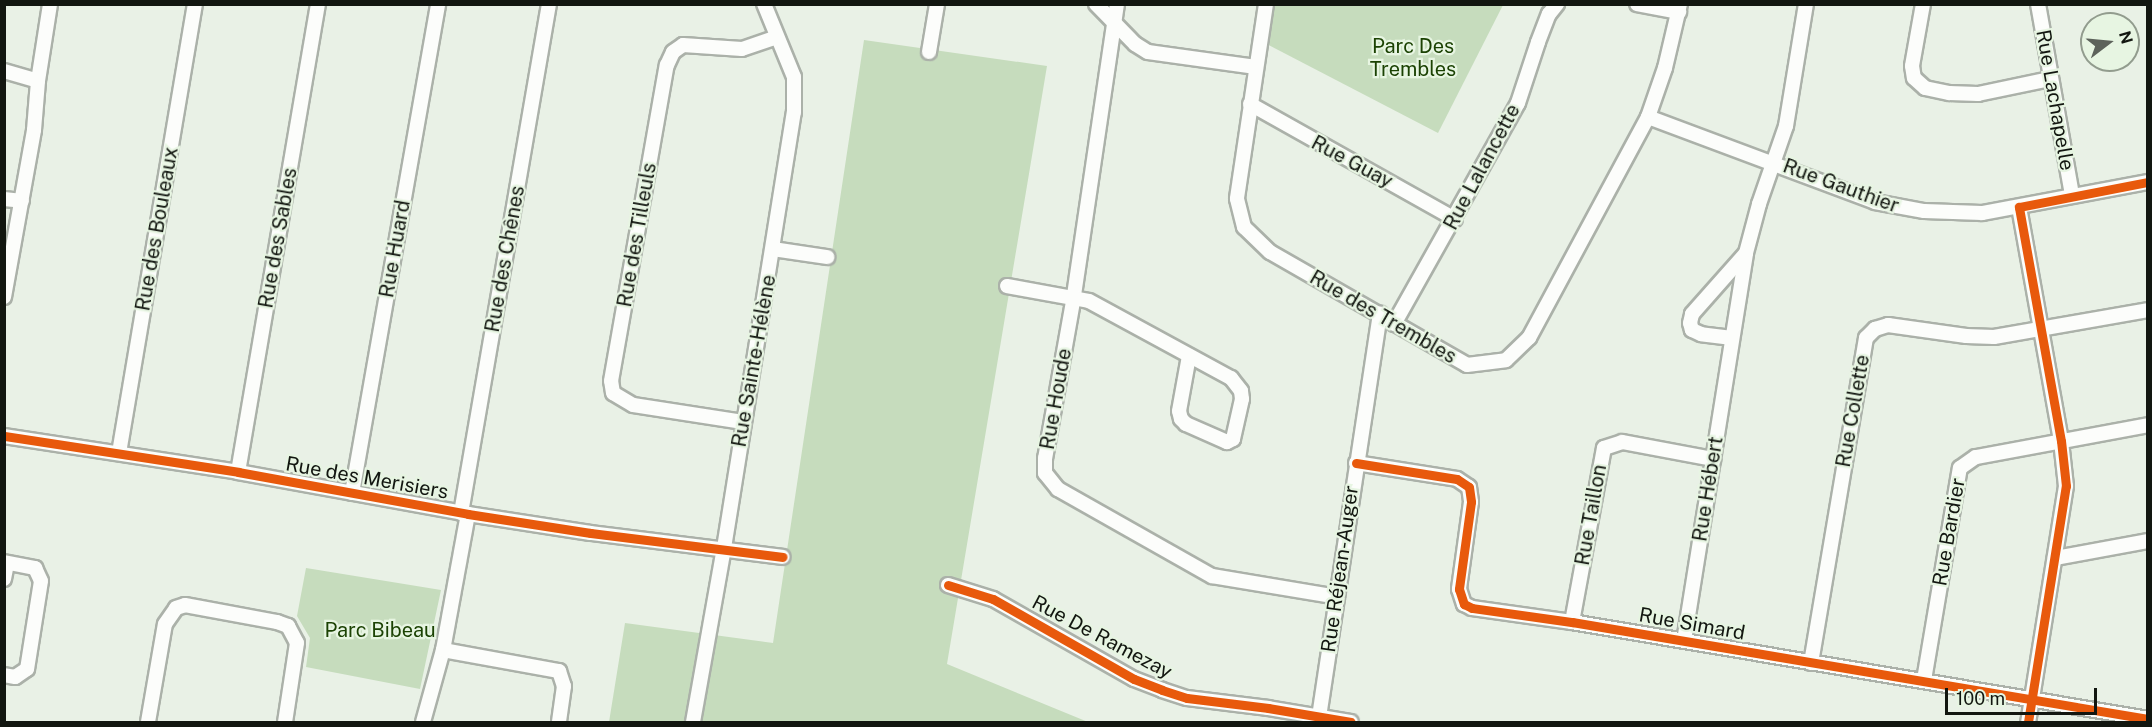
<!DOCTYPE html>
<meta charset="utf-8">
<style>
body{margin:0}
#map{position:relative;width:2152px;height:727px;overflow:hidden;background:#e9f1e6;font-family:"Public Sans",sans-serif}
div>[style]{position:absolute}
.green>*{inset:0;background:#c6dcbd}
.roads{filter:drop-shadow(2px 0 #abb1a9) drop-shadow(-2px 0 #abb1a9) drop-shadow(0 2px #abb1a9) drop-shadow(0 -2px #abb1a9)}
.minor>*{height:14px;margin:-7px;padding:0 7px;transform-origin:7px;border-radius:7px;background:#fcfdfb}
.cycleway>*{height:9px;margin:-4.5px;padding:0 4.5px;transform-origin:4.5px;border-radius:4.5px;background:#e8590c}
span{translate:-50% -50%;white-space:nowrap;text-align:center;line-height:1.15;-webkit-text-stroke:4.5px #e7f5e2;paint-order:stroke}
.park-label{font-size:20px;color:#1b4203}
.street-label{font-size:20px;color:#121610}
.frame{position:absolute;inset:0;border:6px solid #121610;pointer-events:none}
.north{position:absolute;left:2080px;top:12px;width:60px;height:60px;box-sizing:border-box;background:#e7f5e2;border:2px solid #929c8e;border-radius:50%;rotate:74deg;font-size:16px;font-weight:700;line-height:24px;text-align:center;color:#121610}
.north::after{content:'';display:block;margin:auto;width:21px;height:27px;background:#5d635b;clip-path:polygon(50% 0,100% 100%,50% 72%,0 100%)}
.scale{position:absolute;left:1945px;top:688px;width:152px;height:27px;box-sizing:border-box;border:3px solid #121610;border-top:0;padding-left:8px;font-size:18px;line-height:21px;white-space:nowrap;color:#121610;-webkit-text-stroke:4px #e7f5e2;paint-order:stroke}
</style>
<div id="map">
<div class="green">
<i style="clip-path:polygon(1266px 5px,1503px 5px,1438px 133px,1261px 41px)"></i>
<i style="clip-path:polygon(864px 40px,1047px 66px,947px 664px,1088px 722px,609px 722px,625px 623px,773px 643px)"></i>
<i style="clip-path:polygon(306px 568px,441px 590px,420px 689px,306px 667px,310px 638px,297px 616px)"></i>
</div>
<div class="roads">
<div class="minor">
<i style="left:1096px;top:4px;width:56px;rotate:45.7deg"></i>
<i style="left:1135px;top:44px;width:15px;rotate:32deg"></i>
<i style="left:1148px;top:52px;width:109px;rotate:7.9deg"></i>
<i style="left:1117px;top:4px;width:295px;rotate:98.4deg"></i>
<i style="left:1074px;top:296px;width:165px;rotate:100.1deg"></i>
<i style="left:1045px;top:458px;width:15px;rotate:90deg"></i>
<i style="left:1045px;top:473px;width:21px;rotate:51deg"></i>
<i style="left:1058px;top:489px;width:177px;rotate:29.5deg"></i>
<i style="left:1212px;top:576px;width:127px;rotate:9.5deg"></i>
<i style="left:1266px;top:4px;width:197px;rotate:98.5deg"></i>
<i style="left:1237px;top:199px;width:29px;rotate:76deg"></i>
<i style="left:1244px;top:227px;width:36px;rotate:44deg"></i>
<i style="left:1270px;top:252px;width:227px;rotate:29.8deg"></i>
<i style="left:1467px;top:365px;width:39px;rotate:-7deg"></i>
<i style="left:1506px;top:360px;width:32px;rotate:-44deg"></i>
<i style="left:1529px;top:338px;width:251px;rotate:-61.7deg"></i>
<i style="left:1648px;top:117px;width:52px;rotate:-70.9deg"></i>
<i style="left:1665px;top:68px;width:66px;rotate:-76.8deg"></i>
<i style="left:1637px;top:4px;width:43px;rotate:10.8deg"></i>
<i style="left:1923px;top:4px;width:63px;rotate:100.1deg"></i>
<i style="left:1912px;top:66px;width:12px;rotate:81deg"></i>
<i style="left:1914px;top:78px;width:15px;rotate:42deg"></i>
<i style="left:1925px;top:88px;width:25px;rotate:12deg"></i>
<i style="left:1949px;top:93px;width:29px;rotate:2deg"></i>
<i style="left:1978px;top:94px;width:74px;rotate:-11.8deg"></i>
<i style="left:2038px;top:4px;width:194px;rotate:79.9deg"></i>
<i style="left:929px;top:52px;width:49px;rotate:-80.5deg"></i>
<i style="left:4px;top:71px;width:35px;rotate:16deg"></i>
<i style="left:1250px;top:104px;width:235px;rotate:29.3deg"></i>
<i style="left:1648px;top:117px;width:242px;rotate:20.5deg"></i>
<i style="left:1875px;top:202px;width:50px;rotate:10.4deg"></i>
<i style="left:1924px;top:211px;width:58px;rotate:2deg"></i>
<i style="left:1982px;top:213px;width:169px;rotate:-10.6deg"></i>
<i style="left:4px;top:199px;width:18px;rotate:6deg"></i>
<i style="left:2019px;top:207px;width:238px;rotate:79.8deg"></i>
<i style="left:2061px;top:441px;width:45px;rotate:83.7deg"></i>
<i style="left:2066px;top:486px;width:239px;rotate:99.1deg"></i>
<i style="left:773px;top:249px;width:55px;rotate:8.4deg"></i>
<i style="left:1007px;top:286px;width:83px;rotate:10.4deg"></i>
<i style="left:1089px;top:301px;width:162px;rotate:28.5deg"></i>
<i style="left:1231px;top:378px;width:16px;rotate:52deg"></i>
<i style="left:1241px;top:391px;width:8px;rotate:83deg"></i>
<i style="left:1242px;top:399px;width:41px;rotate:102.7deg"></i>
<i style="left:1233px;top:439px;width:7px;rotate:153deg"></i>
<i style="left:1227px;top:442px;width:45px;rotate:-156.3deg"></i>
<i style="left:1186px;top:424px;width:7px;rotate:-135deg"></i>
<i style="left:1181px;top:419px;width:8px;rotate:-104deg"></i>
<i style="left:1179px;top:411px;width:56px;rotate:-79.7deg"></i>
<i style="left:4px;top:297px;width:170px;rotate:-79.8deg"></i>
<i style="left:34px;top:130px;width:49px;rotate:-85.3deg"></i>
<i style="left:38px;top:81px;width:78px;rotate:-81.1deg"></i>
<i style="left:1394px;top:324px;width:253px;rotate:-60.7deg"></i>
<i style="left:1518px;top:103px;width:64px;rotate:-71.8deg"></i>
<i style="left:1538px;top:42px;width:30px;rotate:-69deg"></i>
<i style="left:1549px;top:14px;width:13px;rotate:-51deg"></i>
<i style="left:1732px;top:338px;width:31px;rotate:-173deg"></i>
<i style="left:1701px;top:334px;width:10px;rotate:-156deg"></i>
<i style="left:1692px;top:330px;width:7px;rotate:-106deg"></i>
<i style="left:1690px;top:323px;width:9px;rotate:-77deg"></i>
<i style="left:1692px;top:314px;width:81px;rotate:-48.5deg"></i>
<i style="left:743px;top:422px;width:111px;rotate:-171.2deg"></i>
<i style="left:633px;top:405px;width:23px;rotate:-149deg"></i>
<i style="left:613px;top:393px;width:12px;rotate:-99deg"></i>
<i style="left:611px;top:381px;width:321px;rotate:-80deg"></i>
<i style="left:667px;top:65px;width:14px;rotate:-65deg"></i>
<i style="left:673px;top:52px;width:12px;rotate:-35deg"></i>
<i style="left:683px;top:45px;width:59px;rotate:3.9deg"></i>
<i style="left:742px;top:49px;width:36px;rotate:-19deg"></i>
<i style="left:4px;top:436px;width:237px;rotate:8.7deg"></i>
<i style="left:238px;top:472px;width:234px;rotate:10.3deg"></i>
<i style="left:468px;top:514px;width:124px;rotate:8.8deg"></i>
<i style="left:591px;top:533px;width:193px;rotate:7.1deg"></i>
<i style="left:119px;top:453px;width:455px;rotate:-80.4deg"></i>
<i style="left:1356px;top:463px;width:102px;rotate:9deg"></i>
<i style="left:1457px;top:479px;width:14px;rotate:34deg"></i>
<i style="left:1469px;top:487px;width:15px;rotate:82deg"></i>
<i style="left:1471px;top:502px;width:88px;rotate:97.9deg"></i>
<i style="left:1459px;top:589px;width:16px;rotate:72deg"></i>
<i style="left:1464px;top:604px;width:9px;rotate:27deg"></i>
<i style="left:1472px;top:608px;width:101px;rotate:8deg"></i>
<i style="left:1572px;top:622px;width:584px;rotate:9.56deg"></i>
<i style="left:238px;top:472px;width:475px;rotate:-80.3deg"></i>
<i style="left:352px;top:493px;width:497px;rotate:-80deg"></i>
<i style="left:461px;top:513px;width:517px;rotate:-80.19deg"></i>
<i style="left:2055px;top:558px;width:95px;rotate:-10.4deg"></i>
<i style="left:4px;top:562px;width:32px;rotate:11deg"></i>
<i style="left:35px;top:568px;width:14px;rotate:65deg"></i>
<i style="left:41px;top:581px;width:89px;rotate:99deg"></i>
<i style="left:27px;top:669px;width:14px;rotate:146deg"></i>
<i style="left:15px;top:677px;width:11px;rotate:-170deg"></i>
<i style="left:4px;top:579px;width:16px;rotate:-79deg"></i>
<i style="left:948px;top:585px;width:47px;rotate:17.3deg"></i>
<i style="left:993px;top:599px;width:162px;rotate:29.6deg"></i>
<i style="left:1134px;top:679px;width:30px;rotate:21deg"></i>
<i style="left:1162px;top:690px;width:26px;rotate:18deg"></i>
<i style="left:1187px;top:698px;width:82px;rotate:7deg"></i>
<i style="left:1268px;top:708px;width:84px;rotate:9.6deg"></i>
<i style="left:1572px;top:622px;width:177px;rotate:-79.6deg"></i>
<i style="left:1604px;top:448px;width:19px;rotate:-18deg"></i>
<i style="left:1622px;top:442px;width:93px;rotate:10.6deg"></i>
<i style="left:1684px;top:641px;width:393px;rotate:-80.9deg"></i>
<i style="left:1746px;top:253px;width:51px;rotate:-75.1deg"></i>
<i style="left:1759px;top:204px;width:83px;rotate:-70.9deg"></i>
<i style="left:1786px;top:126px;width:124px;rotate:-80.7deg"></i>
<i style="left:443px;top:650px;width:118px;rotate:10.3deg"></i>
<i style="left:559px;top:671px;width:16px;rotate:72deg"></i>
<i style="left:564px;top:686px;width:36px;rotate:98deg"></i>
<i style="left:1811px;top:663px;width:330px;rotate:-80.4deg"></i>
<i style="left:1866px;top:338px;width:13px;rotate:-45deg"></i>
<i style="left:1875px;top:329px;width:14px;rotate:-17deg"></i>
<i style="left:1888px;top:325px;width:79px;rotate:8deg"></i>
<i style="left:1966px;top:336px;width:28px;rotate:2deg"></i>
<i style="left:1994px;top:337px;width:156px;rotate:-9.9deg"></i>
<i style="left:1924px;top:680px;width:215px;rotate:-80.4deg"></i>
<i style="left:1960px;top:468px;width:19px;rotate:-35deg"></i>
<i style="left:1976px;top:457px;width:175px;rotate:-10.5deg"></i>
<i style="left:1319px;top:717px;width:408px;rotate:-81.4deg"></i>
<i style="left:148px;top:722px;width:99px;rotate:-80.2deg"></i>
<i style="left:165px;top:624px;width:19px;rotate:-55deg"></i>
<i style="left:176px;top:608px;width:9px;rotate:-18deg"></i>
<i style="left:185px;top:605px;width:94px;rotate:10.5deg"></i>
<i style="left:277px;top:622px;width:12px;rotate:20deg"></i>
<i style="left:288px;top:626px;width:19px;rotate:62deg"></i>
<i style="left:297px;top:643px;width:80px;rotate:98.6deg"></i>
<i style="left:423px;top:722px;width:75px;rotate:-74.5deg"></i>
<i style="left:443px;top:650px;width:138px;rotate:-79.6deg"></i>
<i style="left:693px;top:722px;width:177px;rotate:-79.9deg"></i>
<i style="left:724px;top:548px;width:442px;rotate:-80.9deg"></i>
<i style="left:794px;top:112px;width:35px;rotate:-90deg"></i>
<i style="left:794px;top:77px;width:79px;rotate:-112.3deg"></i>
</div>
</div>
<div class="cycleway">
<i style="left:4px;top:436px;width:237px;rotate:8.7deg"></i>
<i style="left:238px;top:472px;width:234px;rotate:10.3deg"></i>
<i style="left:468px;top:514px;width:124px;rotate:8.8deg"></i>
<i style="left:591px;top:533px;width:193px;rotate:7.1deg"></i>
<i style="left:1356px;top:463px;width:102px;rotate:9deg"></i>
<i style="left:1457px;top:479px;width:14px;rotate:34deg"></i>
<i style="left:1469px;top:487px;width:15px;rotate:82deg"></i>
<i style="left:1471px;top:502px;width:88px;rotate:97.9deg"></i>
<i style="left:1459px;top:589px;width:16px;rotate:72deg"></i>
<i style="left:1464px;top:604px;width:9px;rotate:27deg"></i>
<i style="left:1472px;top:608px;width:101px;rotate:8deg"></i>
<i style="left:1572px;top:622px;width:584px;rotate:9.56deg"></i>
<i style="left:948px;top:585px;width:47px;rotate:17.3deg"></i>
<i style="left:993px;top:599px;width:162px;rotate:29.6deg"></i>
<i style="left:1134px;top:679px;width:30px;rotate:21deg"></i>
<i style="left:1162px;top:690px;width:26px;rotate:18deg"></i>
<i style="left:1187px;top:698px;width:82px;rotate:7deg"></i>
<i style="left:1268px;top:708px;width:84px;rotate:9.6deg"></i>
<i style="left:2028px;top:722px;width:239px;rotate:-80.9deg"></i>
<i style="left:2066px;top:486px;width:45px;rotate:-96.3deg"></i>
<i style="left:2061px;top:441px;width:238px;rotate:-100.2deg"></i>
<i style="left:2019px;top:207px;width:131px;rotate:-11deg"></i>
</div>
<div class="park-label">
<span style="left:1413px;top:58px">Parc Des<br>Trembles</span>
<span style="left:380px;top:630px">Parc Bibeau</span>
</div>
<div class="street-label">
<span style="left:2055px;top:100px;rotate:80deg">Rue Lachapelle</span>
<span style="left:1352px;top:162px;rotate:28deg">Rue Guay</span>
<span style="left:1482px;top:167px;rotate:-62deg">Rue Lalancette</span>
<span style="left:1841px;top:186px;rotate:20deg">Rue Gauthier</span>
<span style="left:157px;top:229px;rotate:-80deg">Rue des Bouleaux</span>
<span style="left:637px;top:235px;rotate:-80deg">Rue des Tilleuls</span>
<span style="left:278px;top:238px;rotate:-80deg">Rue des Sables</span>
<span style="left:395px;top:249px;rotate:-80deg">Rue Huard</span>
<span style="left:505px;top:259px;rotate:-80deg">Rue des Chênes</span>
<span style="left:1383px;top:317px;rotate:30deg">Rue des Trembles</span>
<span style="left:754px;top:361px;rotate:-80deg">Rue Sainte-Hélène</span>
<span style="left:1056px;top:399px;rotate:-80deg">Rue Houde</span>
<span style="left:1853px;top:411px;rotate:-80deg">Rue Collette</span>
<span style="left:367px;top:478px;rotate:10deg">Rue des Merisiers</span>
<span style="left:1708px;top:489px;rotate:-81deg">Rue Hébert</span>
<span style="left:1591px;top:515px;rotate:-80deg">Rue Taillon</span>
<span style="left:1949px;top:532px;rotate:-80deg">Rue Bardier</span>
<span style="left:1340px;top:569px;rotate:-82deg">Rue Réjean-Auger</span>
<span style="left:1692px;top:624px;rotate:10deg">Rue Simard</span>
<span style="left:1102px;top:637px;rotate:28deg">Rue De Ramezay</span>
</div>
<div class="frame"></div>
<div class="north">N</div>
<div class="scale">100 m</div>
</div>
